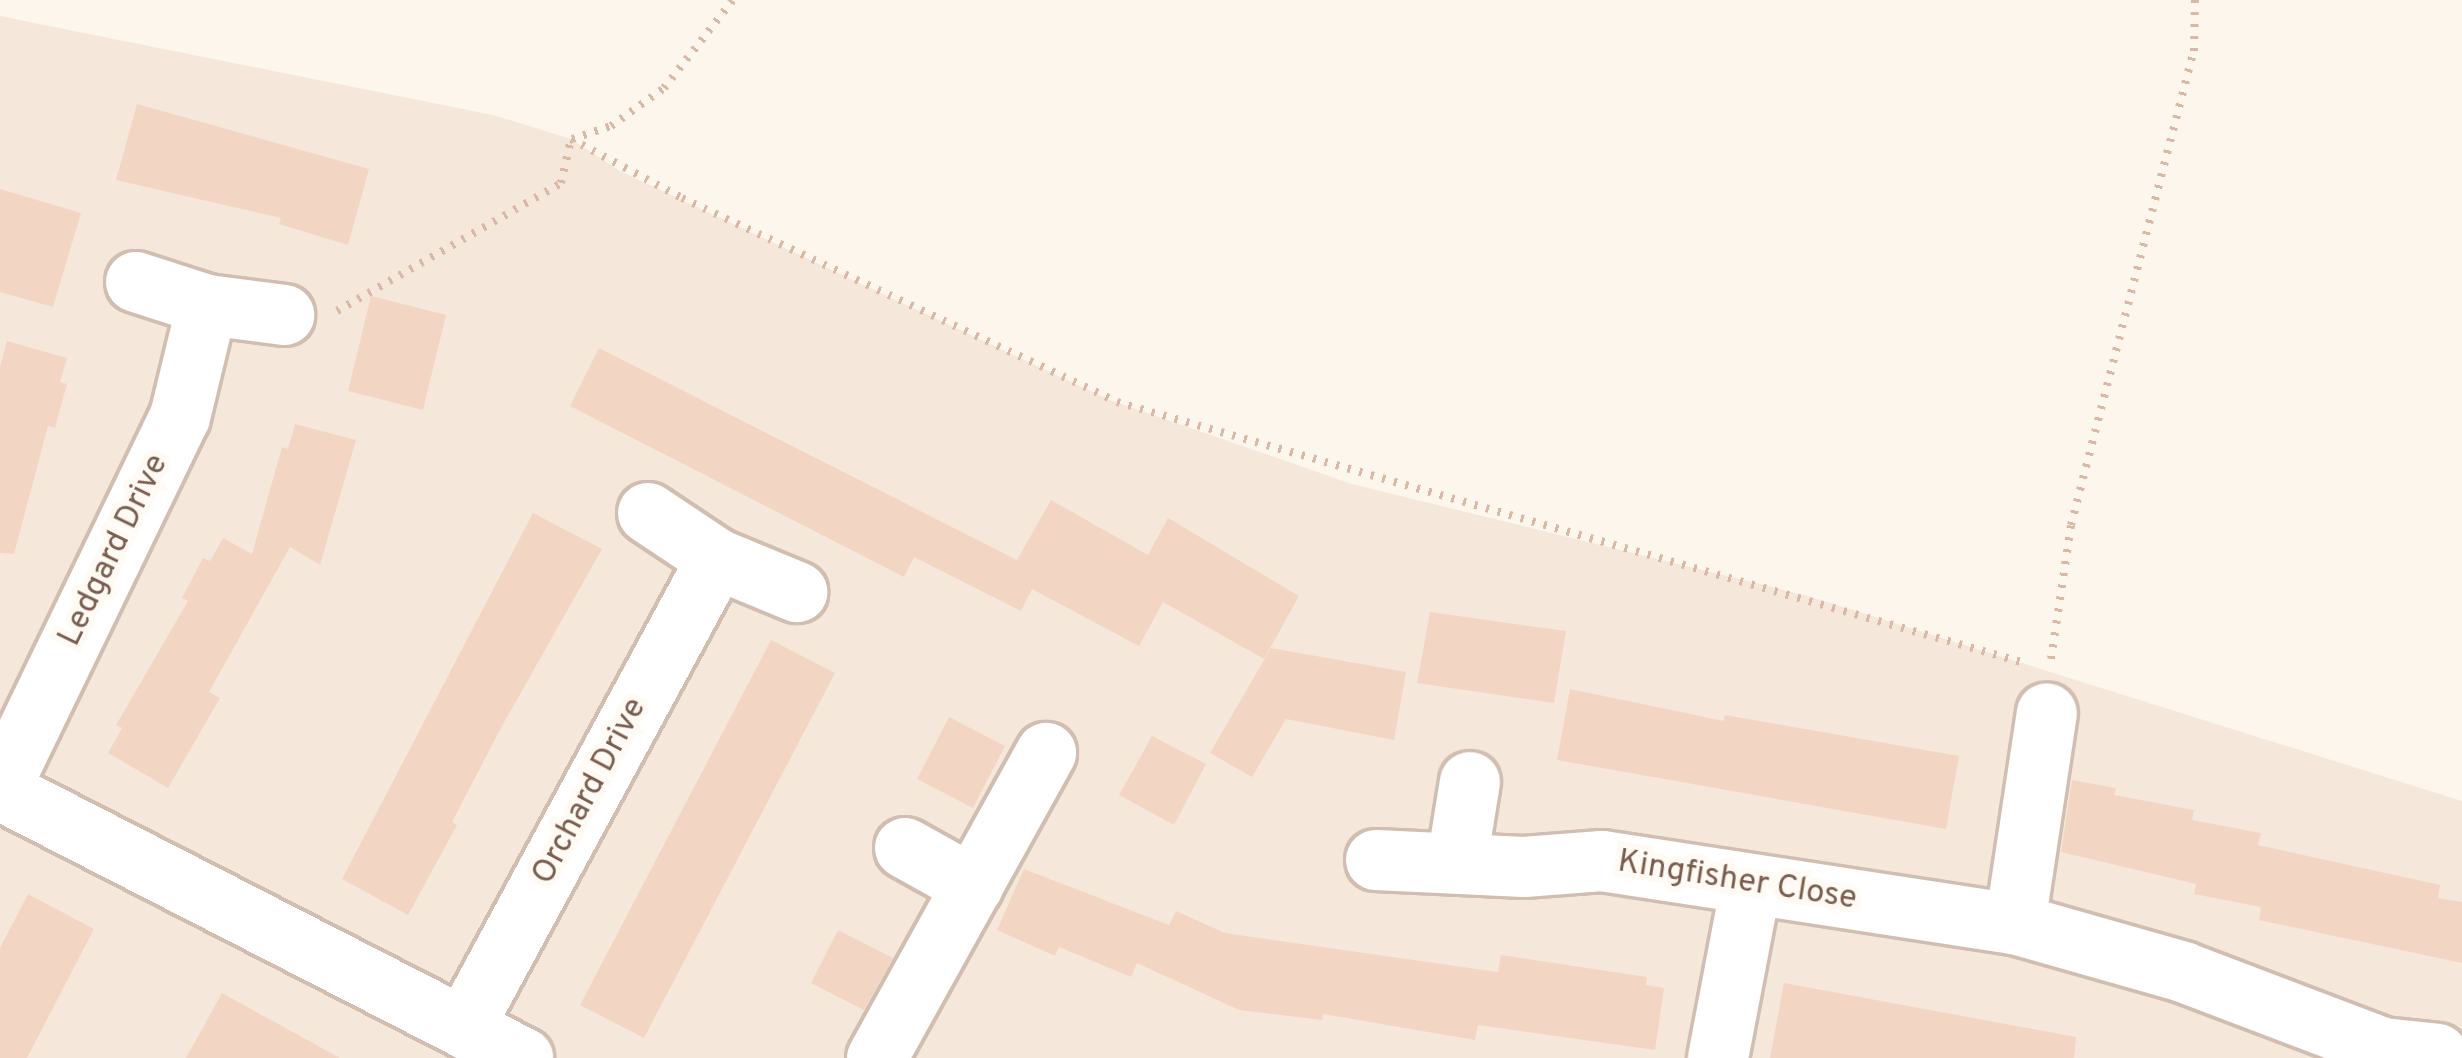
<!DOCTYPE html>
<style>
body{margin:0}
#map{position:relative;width:2462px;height:1058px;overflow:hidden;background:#fdf6ec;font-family:Overpass,sans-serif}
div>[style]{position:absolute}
.residential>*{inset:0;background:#f5e8da}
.building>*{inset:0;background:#f3d5c3}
.path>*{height:8px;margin-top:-4px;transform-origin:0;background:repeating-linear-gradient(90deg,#d9b8a5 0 3px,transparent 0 12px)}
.roads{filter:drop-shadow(3px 0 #d1beb0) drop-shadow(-3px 0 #d1beb0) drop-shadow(0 3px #d1beb0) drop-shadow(0 -3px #d1beb0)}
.minor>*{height:60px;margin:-30px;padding:0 30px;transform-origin:30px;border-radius:30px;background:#fff}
span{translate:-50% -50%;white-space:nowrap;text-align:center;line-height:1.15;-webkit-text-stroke:12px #fffaf3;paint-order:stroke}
.street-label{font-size:33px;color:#7a5c4d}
</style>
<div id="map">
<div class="residential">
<i style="clip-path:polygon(0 16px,493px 115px,571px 139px,620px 171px,1110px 400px,1352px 484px,1808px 596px,2462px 801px,2462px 1058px,0 1058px)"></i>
</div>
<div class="building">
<i style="clip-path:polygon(137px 104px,369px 169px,348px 245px,279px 224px,281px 218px,116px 180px)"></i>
<i style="clip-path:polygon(0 189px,81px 213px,53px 307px,0 292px)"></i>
<i style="clip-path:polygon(371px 296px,446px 315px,423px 410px,348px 391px)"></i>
<i style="clip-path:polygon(7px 341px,67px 358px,60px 382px,67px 384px,55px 428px,48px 426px,14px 554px,0 553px,0 367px)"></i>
<i style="clip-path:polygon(599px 348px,1017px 560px,1051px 500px,1148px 555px,1168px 518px,1299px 596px,1264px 659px,1163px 602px,1139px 646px,1032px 589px,1021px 611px,914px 557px,904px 577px,570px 406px)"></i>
<i style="clip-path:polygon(295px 424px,356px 440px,320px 565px,290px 547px,209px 692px,220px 698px,168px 788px,108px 753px,122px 728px,116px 725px,188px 601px,182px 598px,203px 558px,210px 561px,223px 538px,252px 554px,282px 447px,288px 449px)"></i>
<i style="clip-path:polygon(533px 513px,602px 549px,502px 726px,452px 822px,457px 825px,408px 915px,342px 879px)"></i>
<i style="clip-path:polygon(1430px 612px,1566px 631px,1554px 703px,1417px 683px)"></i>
<i style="clip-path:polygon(771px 640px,835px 673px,644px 1038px,580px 1005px)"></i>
<i style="clip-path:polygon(1271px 648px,1406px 672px,1394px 740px,1286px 719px,1252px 777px,1210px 753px)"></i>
<i style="clip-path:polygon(1570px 689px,1724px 721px,1725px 715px,1959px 756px,1946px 829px,1557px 760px)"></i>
<i style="clip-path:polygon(949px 717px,1005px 746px,973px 808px,917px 779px)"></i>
<i style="clip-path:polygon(1152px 736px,1206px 764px,1174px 825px,1119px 795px)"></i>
<i style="clip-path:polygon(2072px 780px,2116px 788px,2114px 795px,2194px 810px,2192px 820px,2261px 833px,2258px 845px,2440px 885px,2438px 898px,2462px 902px,2462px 963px,2259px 920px,2261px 907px,2194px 894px,2196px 884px,2061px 852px)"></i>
<i style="clip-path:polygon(1024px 869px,1169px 925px,1176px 911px,1225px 933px,1498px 972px,1501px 955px,1647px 977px,1646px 985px,1664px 988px,1655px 1050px,1478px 1025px,1475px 1040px,1323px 1014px,1322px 1020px,1239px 1010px,1137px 963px,1131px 977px,1059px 947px,1055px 956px,997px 930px)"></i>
<i style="clip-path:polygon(28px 894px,94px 929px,27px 1058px,0 1058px,0 948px)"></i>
<i style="clip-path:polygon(838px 930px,893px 958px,864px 1010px,811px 983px)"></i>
<i style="clip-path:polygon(1784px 983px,2076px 1037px,2074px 1058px,1770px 1058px)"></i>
<i style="clip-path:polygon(222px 993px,340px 1058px,186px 1058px)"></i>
</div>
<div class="path">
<i style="left:571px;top:139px;width:126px;rotate:28deg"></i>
<i style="left:682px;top:198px;width:480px;rotate:25.1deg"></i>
<i style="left:1117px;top:402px;width:945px;rotate:16.04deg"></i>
<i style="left:572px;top:139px;width:41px;rotate:-18.4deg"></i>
<i style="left:611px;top:126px;width:65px;rotate:-35.6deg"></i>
<i style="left:664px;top:88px;width:112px;rotate:-51.9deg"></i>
<i style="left:337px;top:311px;width:258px;rotate:-29.7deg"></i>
<i style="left:561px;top:183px;width:45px;rotate:-77.2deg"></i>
<i style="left:2051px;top:659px;width:135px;rotate:-81.5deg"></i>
<i style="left:2071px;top:525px;width:490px;rotate:-75.5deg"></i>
<i style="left:2194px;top:51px;width:51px;rotate:-88.9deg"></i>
</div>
<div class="roads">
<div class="minor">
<i style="left:136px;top:282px;width:75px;rotate:17.9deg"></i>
<i style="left:207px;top:305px;width:78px;rotate:7.4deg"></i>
<i style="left:648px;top:513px;width:83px;rotate:33.7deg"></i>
<i style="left:717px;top:559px;width:87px;rotate:22.4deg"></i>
<i style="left:0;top:789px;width:413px;rotate:-64.2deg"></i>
<i style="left:180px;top:417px;width:115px;rotate:-76.4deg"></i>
<i style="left:0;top:790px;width:588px;rotate:27.13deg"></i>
<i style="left:905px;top:848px;width:78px;rotate:29.2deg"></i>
<i style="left:1376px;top:860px;width:148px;rotate:2.7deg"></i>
<i style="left:1524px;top:867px;width:78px;rotate:-4.4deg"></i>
<i style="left:1602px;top:861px;width:418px;rotate:8.7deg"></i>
<i style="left:2015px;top:924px;width:175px;rotate:15.9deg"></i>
<i style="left:2183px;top:972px;width:214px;rotate:20.8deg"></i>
<i style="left:2383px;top:1048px;width:55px;rotate:6.2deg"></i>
<i style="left:1457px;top:862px;width:81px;rotate:-80.8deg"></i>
<i style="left:2015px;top:924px;width:213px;rotate:-81.4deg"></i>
<i style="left:465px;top:1025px;width:530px;rotate:-61.6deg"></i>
<i style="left:877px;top:1058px;width:349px;rotate:-61deg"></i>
<i style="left:1718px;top:1058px;width:176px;rotate:-79.2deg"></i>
</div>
</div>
<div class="street-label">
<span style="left:115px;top:551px;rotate:-64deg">Ledgard Drive</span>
<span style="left:591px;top:792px;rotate:-62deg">Orchard Drive</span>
<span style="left:1737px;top:882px;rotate:9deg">Kingfisher Close</span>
</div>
</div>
